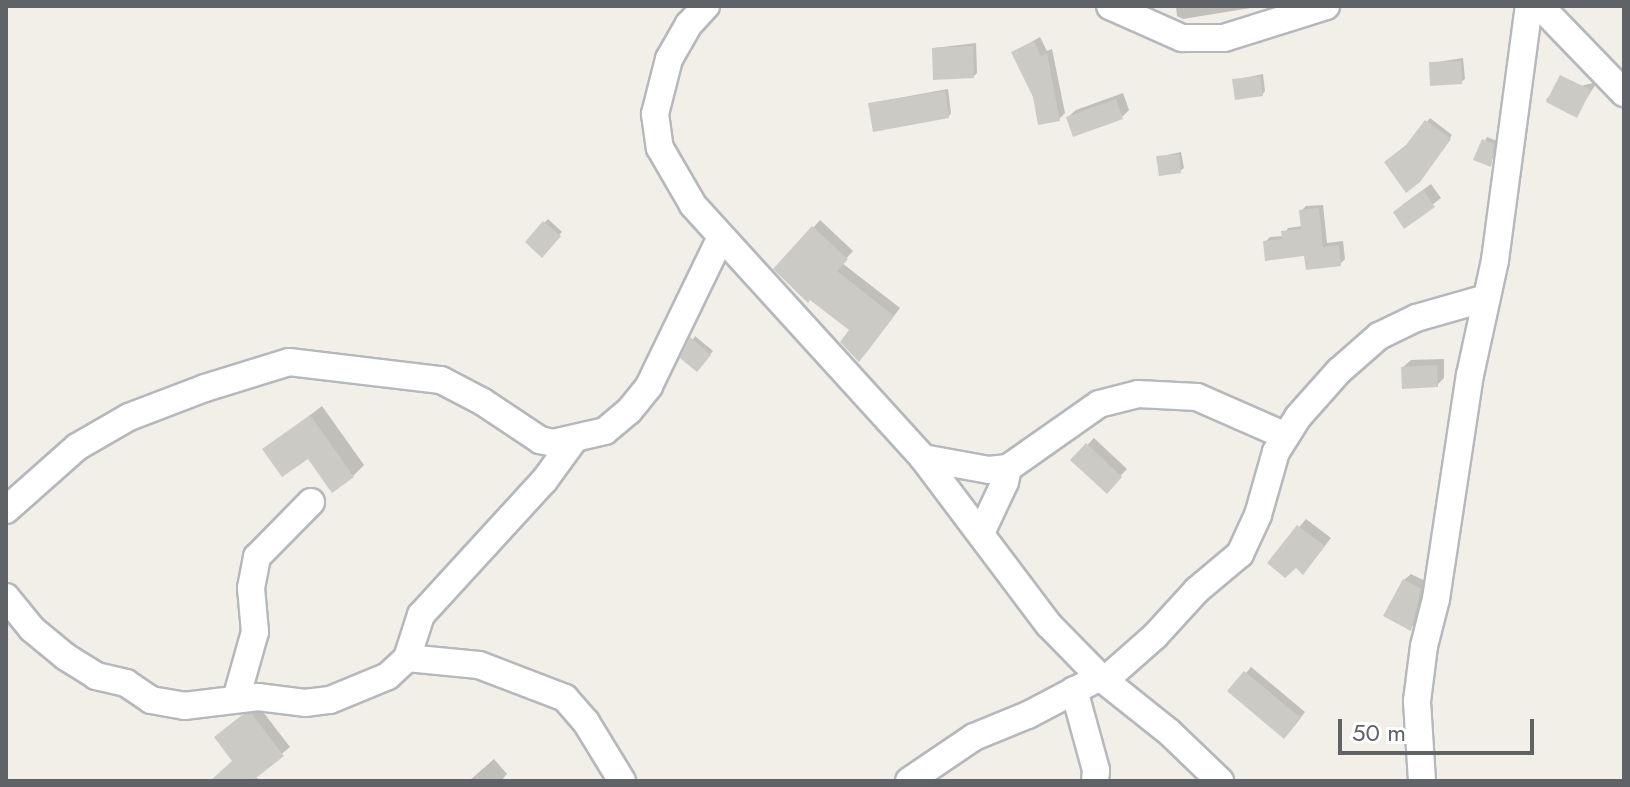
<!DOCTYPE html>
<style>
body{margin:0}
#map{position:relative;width:1630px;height:787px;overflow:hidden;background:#f1efe8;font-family:Jost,sans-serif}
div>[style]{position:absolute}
.shadow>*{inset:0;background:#0003}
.building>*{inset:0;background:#cccac5}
.roads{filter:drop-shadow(2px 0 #b5b8bc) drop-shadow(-2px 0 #b5b8bc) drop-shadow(0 2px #b5b8bc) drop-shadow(0 -2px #b5b8bc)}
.street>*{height:26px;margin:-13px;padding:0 13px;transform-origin:13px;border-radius:13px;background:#fff}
span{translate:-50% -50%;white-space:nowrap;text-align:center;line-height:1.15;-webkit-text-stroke:7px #fff;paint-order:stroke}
.frame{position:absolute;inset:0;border:8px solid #5f6368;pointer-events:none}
.scale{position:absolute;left:1338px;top:719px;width:196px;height:36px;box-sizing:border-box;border:4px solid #5f6368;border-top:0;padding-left:10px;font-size:24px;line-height:28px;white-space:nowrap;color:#5f6368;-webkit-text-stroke:6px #fff;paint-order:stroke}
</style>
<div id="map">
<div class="shadow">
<i style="clip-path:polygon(1176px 6px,1263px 6px,1183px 19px,1177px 16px)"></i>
<i style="clip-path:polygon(1040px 37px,1047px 51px,1052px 49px,1065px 113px,1059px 119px,1035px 97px,1014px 52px)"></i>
<i style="clip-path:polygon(976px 43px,977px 73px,974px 76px,934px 48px)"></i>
<i style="clip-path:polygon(1463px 58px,1465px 79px,1461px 82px,1431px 63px)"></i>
<i style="clip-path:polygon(1263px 74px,1265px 91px,1262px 95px,1234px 80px)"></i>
<i style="clip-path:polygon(1597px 82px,1576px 116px,1546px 100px,1552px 93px)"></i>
<i style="clip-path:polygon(948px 89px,951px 113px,948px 117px,871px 103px)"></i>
<i style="clip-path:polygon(1123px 93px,1129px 110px,1122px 117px,1068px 117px,1076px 110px)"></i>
<i style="clip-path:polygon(1430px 118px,1452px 135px,1423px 177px,1410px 144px)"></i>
<i style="clip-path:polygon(1487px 137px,1497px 141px,1491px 165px,1476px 159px)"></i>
<i style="clip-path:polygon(1181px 152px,1184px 168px,1180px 171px,1158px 157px)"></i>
<i style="clip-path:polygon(1431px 184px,1441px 198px,1405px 226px,1402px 205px)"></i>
<i style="clip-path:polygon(1323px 205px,1327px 243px,1343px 241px,1345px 259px,1340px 264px,1265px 242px,1270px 237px,1284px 236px,1288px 228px,1303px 226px,1301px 211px,1306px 206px)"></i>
<i style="clip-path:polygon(548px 219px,562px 232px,541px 255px,527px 242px)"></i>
<i style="clip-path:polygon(820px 220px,853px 251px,842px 263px,900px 308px,866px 353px,852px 330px,810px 298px,813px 228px)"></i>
<i style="clip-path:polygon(695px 336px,713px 351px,697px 370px,683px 358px)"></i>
<i style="clip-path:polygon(1444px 359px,1444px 378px,1437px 385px,1403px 367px,1411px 360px)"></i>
<i style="clip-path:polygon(322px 406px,364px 465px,353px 476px,309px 456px,265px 450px)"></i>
<i style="clip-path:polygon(1094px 438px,1127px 469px,1106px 491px,1073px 460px)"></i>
<i style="clip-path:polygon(1306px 519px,1331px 538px,1310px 565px,1269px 563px)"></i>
<i style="clip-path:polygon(1411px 574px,1427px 582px,1417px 622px,1411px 628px,1404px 580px)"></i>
<i style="clip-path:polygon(1251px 667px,1305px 712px,1290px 731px,1246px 673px)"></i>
<i style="clip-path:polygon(260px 708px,290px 747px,255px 776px,260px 781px,212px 781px,235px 761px,224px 730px,251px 709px)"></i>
<i style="clip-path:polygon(494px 759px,507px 774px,501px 781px,469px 781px)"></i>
</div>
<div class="building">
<i style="clip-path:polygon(1034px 41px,1041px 56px,1047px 53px,1060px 121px,1038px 125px,1033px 97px,1011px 52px)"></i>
<i style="clip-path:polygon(973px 46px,974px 78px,933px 80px,932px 48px)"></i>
<i style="clip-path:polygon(1461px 61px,1462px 84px,1430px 86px,1429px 62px)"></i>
<i style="clip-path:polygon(1560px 75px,1591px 90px,1577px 118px,1546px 102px)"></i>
<i style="clip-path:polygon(1260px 76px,1263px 96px,1235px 100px,1232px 79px)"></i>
<i style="clip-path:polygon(945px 91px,949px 118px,873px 132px,868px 103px)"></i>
<i style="clip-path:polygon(1116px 99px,1123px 119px,1073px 137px,1066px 117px)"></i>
<i style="clip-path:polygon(1425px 120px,1451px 139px,1420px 182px,1406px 193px,1384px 162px,1406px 145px)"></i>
<i style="clip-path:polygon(1482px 139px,1494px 144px,1491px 167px,1473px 160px)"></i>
<i style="clip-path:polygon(1179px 154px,1181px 173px,1159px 176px,1156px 156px)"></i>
<i style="clip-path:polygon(1423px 190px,1435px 207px,1404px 229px,1393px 212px)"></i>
<i style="clip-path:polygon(1319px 208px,1323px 247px,1339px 245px,1341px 266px,1306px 270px,1304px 256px,1265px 261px,1263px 241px,1282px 239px,1281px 231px,1301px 229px,1299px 210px)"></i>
<i style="clip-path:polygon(543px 221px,561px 236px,542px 258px,525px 242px)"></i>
<i style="clip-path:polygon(812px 226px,848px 259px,837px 271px,894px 316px,859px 362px,840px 342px,849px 330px,810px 300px,808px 303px,773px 269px)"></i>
<i style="clip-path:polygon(690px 337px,711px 355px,697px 372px,680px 358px)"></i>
<i style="clip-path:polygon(1437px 365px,1438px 387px,1402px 389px,1401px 367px)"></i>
<i style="clip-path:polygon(310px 415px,354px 477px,332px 493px,308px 459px,282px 477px,262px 449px)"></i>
<i style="clip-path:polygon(1086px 443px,1122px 477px,1107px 494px,1070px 460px)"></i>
<i style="clip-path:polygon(1297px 525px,1325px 546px,1303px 575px,1296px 568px,1285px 578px,1267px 563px)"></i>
<i style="clip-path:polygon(1403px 579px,1421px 589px,1411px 631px,1383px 616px)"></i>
<i style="clip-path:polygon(1244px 671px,1301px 718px,1284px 739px,1227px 691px)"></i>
<i style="clip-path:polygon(252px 714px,284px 756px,252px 781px,210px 781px,232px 761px,214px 737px,242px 715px)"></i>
</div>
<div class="roads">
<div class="street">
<i style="left:706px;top:6px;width:25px;rotate:133deg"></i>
<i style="left:689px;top:24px;width:40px;rotate:119.7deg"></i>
<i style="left:669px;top:59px;width:57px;rotate:104.3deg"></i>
<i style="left:655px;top:114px;width:34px;rotate:82deg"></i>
<i style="left:660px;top:148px;width:66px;rotate:59.9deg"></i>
<i style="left:693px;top:205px;width:342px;rotate:47.7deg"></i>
<i style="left:923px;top:458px;width:209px;rotate:53deg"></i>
<i style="left:1049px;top:625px;width:73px;rotate:45.6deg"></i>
<i style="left:1100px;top:677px;width:88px;rotate:38.6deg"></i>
<i style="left:1169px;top:732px;width:71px;rotate:43.9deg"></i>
<i style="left:1110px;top:6px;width:79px;rotate:24deg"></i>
<i style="left:1182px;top:38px;width:42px"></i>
<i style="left:1224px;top:38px;width:107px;rotate:-17.4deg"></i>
<i style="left:1540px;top:6px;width:121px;rotate:46deg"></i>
<i style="left:923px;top:458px;width:67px;rotate:10.3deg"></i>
<i style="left:989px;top:470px;width:19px;rotate:-6deg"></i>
<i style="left:1008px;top:468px;width:111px;rotate:-35.1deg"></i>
<i style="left:1099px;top:404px;width:40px;rotate:-14.4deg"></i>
<i style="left:1138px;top:394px;width:59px;rotate:2.9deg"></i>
<i style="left:1197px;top:397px;width:97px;rotate:23.7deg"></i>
<i style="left:6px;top:510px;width:95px;rotate:-41.6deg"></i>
<i style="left:77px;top:447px;width:60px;rotate:-30deg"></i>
<i style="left:129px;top:417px;width:81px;rotate:-20.9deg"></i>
<i style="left:205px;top:388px;width:88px;rotate:-17.2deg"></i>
<i style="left:289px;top:362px;width:153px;rotate:6.8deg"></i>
<i style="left:441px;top:380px;width:47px;rotate:27.6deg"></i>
<i style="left:483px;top:402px;width:69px;rotate:33.7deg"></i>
<i style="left:540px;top:440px;width:13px;rotate:13deg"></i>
<i style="left:553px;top:443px;width:53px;rotate:-13deg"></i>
<i style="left:605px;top:431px;width:31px;rotate:-40deg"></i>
<i style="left:629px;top:411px;width:32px;rotate:-51deg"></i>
<i style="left:649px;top:386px;width:165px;rotate:-64.2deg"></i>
<i style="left:981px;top:533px;width:56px;rotate:-64.8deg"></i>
<i style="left:1005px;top:482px;width:14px;rotate:-78deg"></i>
<i style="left:6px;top:597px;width:41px;rotate:50.9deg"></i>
<i style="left:32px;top:629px;width:44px;rotate:39.5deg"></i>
<i style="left:66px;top:657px;width:36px;rotate:32deg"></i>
<i style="left:96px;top:676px;width:31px;rotate:13deg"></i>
<i style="left:126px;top:683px;width:30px;rotate:34deg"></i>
<i style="left:151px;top:700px;width:34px;rotate:10deg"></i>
<i style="left:184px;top:706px;width:75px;rotate:-6.9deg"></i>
<i style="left:258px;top:697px;width:47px;rotate:7.3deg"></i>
<i style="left:305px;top:703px;width:25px;rotate:-7deg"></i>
<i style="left:330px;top:700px;width:63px;rotate:-22.5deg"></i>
<i style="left:388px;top:676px;width:26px;rotate:-43deg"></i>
<i style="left:407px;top:658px;width:45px;rotate:-72deg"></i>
<i style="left:421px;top:615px;width:182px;rotate:-47.5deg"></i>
<i style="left:544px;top:481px;width:49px;rotate:-54.1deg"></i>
<i style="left:407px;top:658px;width:72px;rotate:5.6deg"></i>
<i style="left:479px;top:665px;width:92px;rotate:21deg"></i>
<i style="left:565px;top:698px;width:32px;rotate:49deg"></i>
<i style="left:586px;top:722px;width:69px;rotate:58.6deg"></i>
<i style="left:1104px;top:681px;width:68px;rotate:-41.4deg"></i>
<i style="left:1155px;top:636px;width:62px;rotate:-47.6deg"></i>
<i style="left:1197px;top:590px;width:56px;rotate:-39.9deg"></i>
<i style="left:1240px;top:554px;width:43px;rotate:-65.2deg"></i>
<i style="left:1258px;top:515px;width:66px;rotate:-74.1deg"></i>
<i style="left:1276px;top:452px;width:41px;rotate:-57.8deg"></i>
<i style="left:1298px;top:417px;width:62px;rotate:-48.3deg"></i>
<i style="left:1339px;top:371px;width:53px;rotate:-41.2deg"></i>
<i style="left:1379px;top:336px;width:41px;rotate:-25.9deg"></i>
<i style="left:1416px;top:318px;width:73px;rotate:-15.9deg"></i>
<i style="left:1074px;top:690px;width:83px;rotate:74.6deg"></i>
<i style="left:1096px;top:770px;width:11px;rotate:95deg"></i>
<i style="left:236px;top:699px;width:70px;rotate:-74.2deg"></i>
<i style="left:255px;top:632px;width:44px;rotate:-95.2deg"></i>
<i style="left:251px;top:588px;width:32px;rotate:-79deg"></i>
<i style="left:257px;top:557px;width:77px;rotate:-45.5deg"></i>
<i style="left:909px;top:781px;width:78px;rotate:-34.1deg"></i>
<i style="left:974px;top:737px;width:58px;rotate:-22.2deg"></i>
<i style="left:1028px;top:715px;width:81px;rotate:-27.8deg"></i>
<i style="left:1422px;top:781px;width:80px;rotate:-93.6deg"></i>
<i style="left:1417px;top:701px;width:55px;rotate:-82.7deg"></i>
<i style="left:1424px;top:646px;width:49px;rotate:-75.7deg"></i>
<i style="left:1436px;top:599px;width:227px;rotate:-81.4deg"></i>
<i style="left:1470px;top:375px;width:118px;rotate:-77.7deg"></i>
<i style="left:1495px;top:260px;width:256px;rotate:-82.4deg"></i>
</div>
</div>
<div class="frame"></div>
<div class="scale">50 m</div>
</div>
